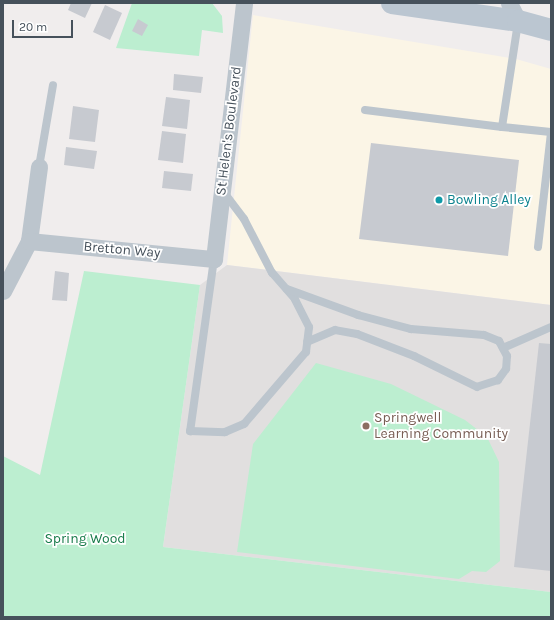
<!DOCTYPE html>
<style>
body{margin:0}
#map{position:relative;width:554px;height:620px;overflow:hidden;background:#f0eded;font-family:Karla,sans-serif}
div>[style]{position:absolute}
.commercial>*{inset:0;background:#fbf5e6}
.education>*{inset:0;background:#e1dfdf}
.green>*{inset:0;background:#bceed0}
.building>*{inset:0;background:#c7cad0}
.service>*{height:8px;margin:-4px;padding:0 4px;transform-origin:4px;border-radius:4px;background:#bcc5cd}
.minor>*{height:17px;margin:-8.5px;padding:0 8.5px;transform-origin:8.5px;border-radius:8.5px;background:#bcc5cd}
.secondary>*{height:22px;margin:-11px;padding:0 11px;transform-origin:11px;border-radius:11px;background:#bbc6d1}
.dots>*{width:11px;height:11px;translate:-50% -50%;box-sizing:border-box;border:2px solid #fff;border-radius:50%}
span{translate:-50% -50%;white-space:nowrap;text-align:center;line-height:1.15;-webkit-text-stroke:3.5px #fff;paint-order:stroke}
.street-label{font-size:14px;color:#46515b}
.culture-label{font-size:14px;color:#0d838f}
.left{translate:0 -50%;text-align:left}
.education-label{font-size:14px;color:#785e54}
.park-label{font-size:14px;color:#187b4a}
.frame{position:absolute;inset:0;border:4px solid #46515b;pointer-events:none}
.scale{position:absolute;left:12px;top:20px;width:61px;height:18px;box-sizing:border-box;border:2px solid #46515b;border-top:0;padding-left:5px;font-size:12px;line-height:14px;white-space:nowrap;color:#46515b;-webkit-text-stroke:3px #fff;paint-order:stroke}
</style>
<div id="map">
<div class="commercial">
<i style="clip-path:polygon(253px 15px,516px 59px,551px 69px,551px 305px,227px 265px)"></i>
</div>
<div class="education">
<i style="clip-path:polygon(227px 265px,551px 305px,551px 592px,163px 547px,200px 285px)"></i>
</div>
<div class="green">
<i style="clip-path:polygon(132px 3px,212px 3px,222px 16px,223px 33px,202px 30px,199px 56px,116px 48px)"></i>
<i style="clip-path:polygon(84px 271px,200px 285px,163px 547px,551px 592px,551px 617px,3px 617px,3px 456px,40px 475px)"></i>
<i style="clip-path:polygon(316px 363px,391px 384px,465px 420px,487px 437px,499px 462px,500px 561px,486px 572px,472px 571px,459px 579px,237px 552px,253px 444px)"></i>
</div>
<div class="building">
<i style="clip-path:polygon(71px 3px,92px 3px,85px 18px,68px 10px)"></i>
<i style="clip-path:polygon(105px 5px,122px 13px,110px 40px,93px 32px)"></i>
<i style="clip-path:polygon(138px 19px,148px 25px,142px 36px,132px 31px)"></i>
<i style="clip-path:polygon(174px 74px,203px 77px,201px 93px,173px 90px)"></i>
<i style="clip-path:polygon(166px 97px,190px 100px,187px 129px,162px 126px)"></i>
<i style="clip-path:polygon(73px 106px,99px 110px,95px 142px,69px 139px)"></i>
<i style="clip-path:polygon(162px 131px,186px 134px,183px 163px,158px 160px)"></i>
<i style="clip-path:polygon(371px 143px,519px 160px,508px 256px,359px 239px)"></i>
<i style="clip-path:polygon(66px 147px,97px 151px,94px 169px,64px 165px)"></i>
<i style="clip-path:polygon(164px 171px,193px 174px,191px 191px,162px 188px)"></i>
<i style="clip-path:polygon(55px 271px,69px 273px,67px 301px,52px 300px)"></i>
<i style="clip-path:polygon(539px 343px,551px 344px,551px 571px,514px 567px)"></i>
</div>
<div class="service">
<i style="left:365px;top:110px;width:138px;rotate:7.1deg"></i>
<i style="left:502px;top:127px;width:106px;rotate:-81.3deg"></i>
<i style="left:502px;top:127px;width:49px;rotate:5.8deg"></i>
<i style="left:39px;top:167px;width:83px;rotate:-80.3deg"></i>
<i style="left:538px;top:247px;width:115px;rotate:-83.5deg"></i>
<i style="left:214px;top:259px;width:174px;rotate:97.9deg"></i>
<i style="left:190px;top:431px;width:35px;rotate:2deg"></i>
<i style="left:225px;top:432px;width:21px;rotate:-23deg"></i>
<i style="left:244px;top:424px;width:95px;rotate:-49.3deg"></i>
<i style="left:306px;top:352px;width:25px;rotate:-83deg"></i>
<i style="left:309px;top:327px;width:31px;rotate:-117deg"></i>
<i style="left:295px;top:299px;width:35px;rotate:-131deg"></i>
<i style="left:272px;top:273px;width:61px;rotate:-117.4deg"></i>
<i style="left:244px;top:219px;width:34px;rotate:-127deg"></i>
<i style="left:287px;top:289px;width:76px;rotate:20.1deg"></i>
<i style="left:358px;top:315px;width:55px;rotate:14.8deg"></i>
<i style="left:411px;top:329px;width:73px;rotate:4.7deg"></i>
<i style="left:484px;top:335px;width:16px;rotate:22deg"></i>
<i style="left:499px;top:341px;width:17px;rotate:62deg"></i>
<i style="left:507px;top:356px;width:13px;rotate:94deg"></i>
<i style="left:506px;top:369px;width:14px;rotate:126deg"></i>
<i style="left:498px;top:380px;width:22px;rotate:162deg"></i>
<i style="left:477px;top:387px;width:70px;rotate:-153.8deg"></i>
<i style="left:414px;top:356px;width:61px;rotate:-158.9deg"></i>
<i style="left:357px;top:334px;width:22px;rotate:-170deg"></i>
<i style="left:335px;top:330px;width:30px;rotate:157deg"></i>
<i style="left:503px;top:348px;width:52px;rotate:-23.6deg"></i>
</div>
<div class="minor">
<i style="left:509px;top:3px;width:20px;rotate:63deg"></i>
<i style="left:29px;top:241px;width:75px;rotate:-82.3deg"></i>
<i style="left:3px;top:291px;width:56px;rotate:-62.5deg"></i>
<i style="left:29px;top:241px;width:186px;rotate:5.6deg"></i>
<i style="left:214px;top:259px;width:258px;rotate:-83.3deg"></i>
</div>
<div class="secondary">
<i style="left:392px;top:3px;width:127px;rotate:8.1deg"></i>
<i style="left:518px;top:21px;width:34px;rotate:15deg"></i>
</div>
<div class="dots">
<i style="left:439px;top:200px;background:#0f9aa8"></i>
<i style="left:366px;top:426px;background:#8d6e63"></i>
</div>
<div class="street-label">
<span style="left:229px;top:131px;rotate:-83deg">St Helen's Boulevard</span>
<span style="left:122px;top:250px;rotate:5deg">Bretton Way</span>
</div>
<div class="culture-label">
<span class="left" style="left:447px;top:200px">Bowling Alley</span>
</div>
<div class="education-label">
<span class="left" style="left:374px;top:426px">Springwell<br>Learning Community</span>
</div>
<div class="park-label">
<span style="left:85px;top:539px">Spring Wood</span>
</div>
<div class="frame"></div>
<div class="scale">20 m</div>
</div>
